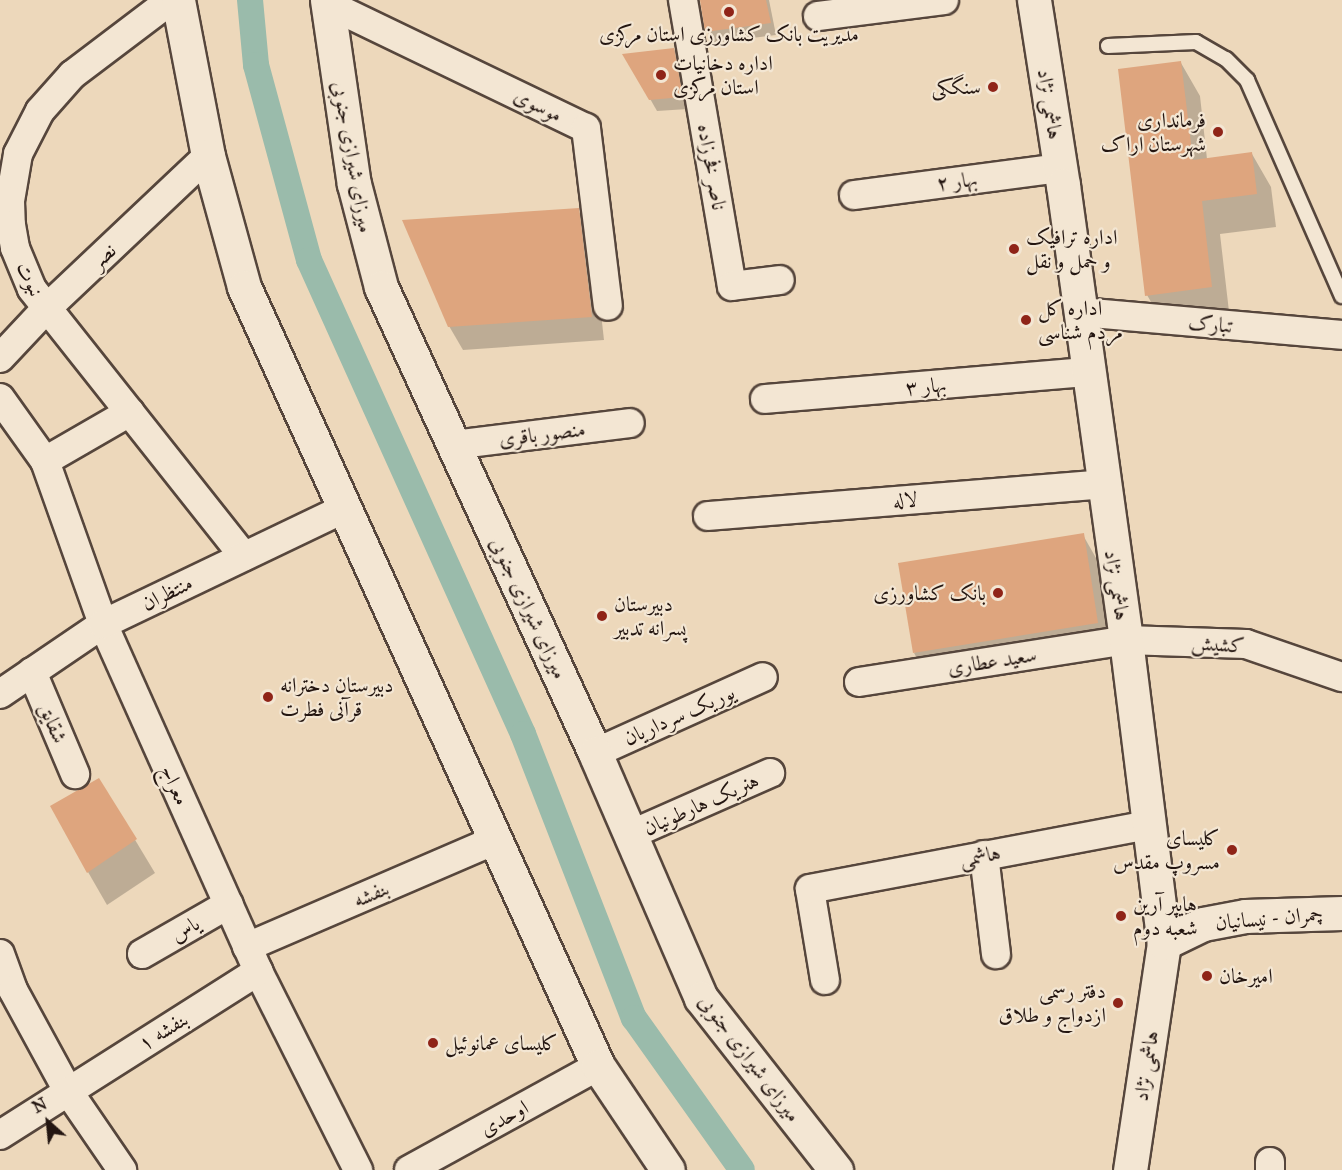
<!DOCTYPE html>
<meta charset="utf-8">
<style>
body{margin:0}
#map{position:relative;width:1342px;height:1170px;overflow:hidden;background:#edd8bb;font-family:"IM FELL Great Primer",Amiri,serif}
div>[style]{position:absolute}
.shadow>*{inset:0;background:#0003}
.canal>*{height:26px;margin:-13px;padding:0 13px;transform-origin:13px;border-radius:13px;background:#9abbab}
.building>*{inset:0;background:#dea57e}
.roads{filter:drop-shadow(2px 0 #56463c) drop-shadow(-2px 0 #56463c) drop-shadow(0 2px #56463c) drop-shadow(0 -2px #56463c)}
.lane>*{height:14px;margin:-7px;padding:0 7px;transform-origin:7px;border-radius:7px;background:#f3e6d3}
.street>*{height:28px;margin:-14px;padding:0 14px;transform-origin:14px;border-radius:14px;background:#f3e6d3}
.secondary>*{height:33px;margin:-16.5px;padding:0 16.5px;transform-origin:16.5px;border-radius:16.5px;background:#f3e6d3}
.dots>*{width:16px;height:16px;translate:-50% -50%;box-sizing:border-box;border:3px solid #f3e6d3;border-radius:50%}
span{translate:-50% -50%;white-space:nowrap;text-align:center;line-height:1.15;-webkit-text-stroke:4.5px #f3e6d3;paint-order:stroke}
.poi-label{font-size:21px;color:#241611}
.left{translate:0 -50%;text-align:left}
.right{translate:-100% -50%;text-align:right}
.street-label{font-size:21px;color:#241611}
.north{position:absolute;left:18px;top:1092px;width:60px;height:60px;-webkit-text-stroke:4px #f3e6d3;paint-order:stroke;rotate:333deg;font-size:16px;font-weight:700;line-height:24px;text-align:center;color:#241611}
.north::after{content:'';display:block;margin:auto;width:21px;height:27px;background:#241611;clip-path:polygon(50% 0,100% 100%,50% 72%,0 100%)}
</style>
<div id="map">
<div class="shadow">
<i style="clip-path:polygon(701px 0,769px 0,776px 35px,713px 43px,707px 31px)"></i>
<i style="clip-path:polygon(674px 49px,680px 61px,688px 109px,657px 111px,625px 55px)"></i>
<i style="clip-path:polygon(1181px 63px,1200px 96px,1207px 159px,1252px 154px,1271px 187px,1276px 227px,1220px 234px,1230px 320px,1166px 328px,1147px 295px)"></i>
<i style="clip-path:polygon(578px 210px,592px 233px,604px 340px,463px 350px,449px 326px)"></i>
<i style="clip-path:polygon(1083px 535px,1096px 558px,1111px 646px,927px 676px,914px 653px)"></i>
<i style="clip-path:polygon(99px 780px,155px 873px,107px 905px,88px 872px)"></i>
</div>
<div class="canal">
<i style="left:250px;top:0;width:65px;rotate:84.7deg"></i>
<i style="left:256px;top:65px;width:202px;rotate:74.8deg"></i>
<i style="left:309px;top:260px;width:520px;rotate:65.7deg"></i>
<i style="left:523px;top:734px;width:305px;rotate:68.7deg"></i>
<i style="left:634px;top:1018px;width:186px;rotate:54.6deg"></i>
</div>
<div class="building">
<i style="clip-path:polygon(700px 0,766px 0,771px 23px,705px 32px)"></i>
<i style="clip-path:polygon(674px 48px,683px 97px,649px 100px,622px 54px)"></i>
<i style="clip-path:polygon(1181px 61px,1193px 160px,1252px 152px,1257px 194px,1202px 201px,1212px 287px,1145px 296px,1118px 69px)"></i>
<i style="clip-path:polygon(579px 208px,592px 317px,448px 327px,402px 220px)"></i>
<i style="clip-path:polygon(1084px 533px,1098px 623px,913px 653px,898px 563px)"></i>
<i style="clip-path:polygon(99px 778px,137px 839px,87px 873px,50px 806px)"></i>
</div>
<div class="roads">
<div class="lane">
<i style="left:1108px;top:46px;width:88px;rotate:-2.6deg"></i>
<i style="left:1196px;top:42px;width:34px;rotate:30deg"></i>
<i style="left:1226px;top:59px;width:30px;rotate:45deg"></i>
<i style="left:1247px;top:80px;width:236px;rotate:66.3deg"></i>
</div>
<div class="street">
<i style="left:171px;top:0;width:124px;rotate:142.9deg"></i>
<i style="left:72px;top:75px;width:48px;rotate:131.6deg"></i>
<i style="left:40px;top:111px;width:48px;rotate:117.1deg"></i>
<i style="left:18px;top:154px;width:48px;rotate:99.7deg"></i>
<i style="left:10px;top:201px;width:24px;rotate:88deg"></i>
<i style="left:11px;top:225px;width:23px;rotate:80deg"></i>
<i style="left:15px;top:248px;width:44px;rotate:67.5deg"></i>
<i style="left:32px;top:289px;width:341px;rotate:51.6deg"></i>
<i style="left:683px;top:0;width:290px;rotate:80.3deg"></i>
<i style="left:732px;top:286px;width:48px;rotate:-7.1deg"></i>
<i style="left:328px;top:4px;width:286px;rotate:25.7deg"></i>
<i style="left:586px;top:128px;width:179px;rotate:83deg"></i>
<i style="left:818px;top:16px;width:127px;rotate:-7.2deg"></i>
<i style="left:854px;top:195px;width:208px;rotate:-7.5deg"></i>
<i style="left:1080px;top:312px;width:263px;rotate:5deg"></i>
<i style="left:0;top:358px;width:69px;rotate:-46.8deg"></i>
<i style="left:47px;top:308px;width:221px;rotate:-43.4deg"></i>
<i style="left:0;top:398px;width:77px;rotate:54.5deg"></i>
<i style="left:45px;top:461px;width:173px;rotate:70.4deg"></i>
<i style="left:103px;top:624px;width:380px;rotate:65.9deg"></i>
<i style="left:258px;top:971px;width:223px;rotate:63.3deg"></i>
<i style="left:765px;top:399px;width:323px;rotate:-4.8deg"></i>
<i style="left:454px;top:445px;width:177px;rotate:-7.1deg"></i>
<i style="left:45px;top:461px;width:98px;rotate:-30deg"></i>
<i style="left:708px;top:516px;width:395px;rotate:-4.6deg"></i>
<i style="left:32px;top:672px;width:111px;rotate:67.1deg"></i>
<i style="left:859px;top:682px;width:270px;rotate:-8.9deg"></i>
<i style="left:1126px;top:640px;width:120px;rotate:1.9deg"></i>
<i style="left:1246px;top:644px;width:102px;rotate:19deg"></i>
<i style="left:0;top:694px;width:125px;rotate:-34.2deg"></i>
<i style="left:103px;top:624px;width:266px;rotate:-25.6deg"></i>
<i style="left:595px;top:753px;width:184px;rotate:-24.3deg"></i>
<i style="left:632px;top:834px;width:151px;rotate:-23.8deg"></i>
<i style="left:984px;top:855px;width:100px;rotate:83.1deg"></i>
<i style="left:247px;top:947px;width:270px;rotate:-23.3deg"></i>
<i style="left:0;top:954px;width:38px;rotate:70deg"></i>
<i style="left:13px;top:990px;width:115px;rotate:61.4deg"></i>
<i style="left:68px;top:1091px;width:96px;rotate:55.6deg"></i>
<i style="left:142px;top:954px;width:100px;rotate:-29.9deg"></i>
<i style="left:825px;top:980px;width:92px;rotate:-99.4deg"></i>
<i style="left:810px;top:889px;width:345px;rotate:-10.7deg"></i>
<i style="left:0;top:1135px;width:306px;rotate:-32.4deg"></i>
<i style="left:409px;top:1170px;width:216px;rotate:-28.8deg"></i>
<i style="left:1270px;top:1170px;width:8px;rotate:-90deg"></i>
</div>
<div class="secondary">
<i style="left:178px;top:0;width:159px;rotate:79.1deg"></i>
<i style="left:208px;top:156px;width:136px;rotate:74.6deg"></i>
<i style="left:244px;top:287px;width:856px;rotate:65.56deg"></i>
<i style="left:598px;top:1066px;width:125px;rotate:56.1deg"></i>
<i style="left:327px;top:0;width:186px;rotate:81.7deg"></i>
<i style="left:354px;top:184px;width:106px;rotate:75.3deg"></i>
<i style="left:381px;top:287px;width:513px;rotate:65.33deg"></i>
<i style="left:595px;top:753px;width:267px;rotate:66.6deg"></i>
<i style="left:701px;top:998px;width:219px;rotate:51.9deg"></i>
<i style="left:1034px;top:0;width:187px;rotate:81.1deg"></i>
<i style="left:1063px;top:185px;width:459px;rotate:82.1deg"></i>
<i style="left:1126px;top:640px;width:305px;rotate:82.9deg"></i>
<i style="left:1164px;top:943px;width:230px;rotate:98.5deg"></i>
<i style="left:1164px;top:943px;width:43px;rotate:-26deg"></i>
<i style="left:1203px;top:924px;width:43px;rotate:-10.8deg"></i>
<i style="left:1245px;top:916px;width:97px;rotate:-1.8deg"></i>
</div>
</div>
<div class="dots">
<i style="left:729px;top:12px;background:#8f2418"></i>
<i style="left:661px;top:75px;background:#8f2418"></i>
<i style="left:993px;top:87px;background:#8f2418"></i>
<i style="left:1218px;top:132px;background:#8f2418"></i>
<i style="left:1014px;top:249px;background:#8f2418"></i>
<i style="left:1026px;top:320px;background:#8f2418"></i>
<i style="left:998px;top:593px;background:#8f2418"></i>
<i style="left:602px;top:616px;background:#8f2418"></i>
<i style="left:268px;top:697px;background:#8f2418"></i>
<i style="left:1232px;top:850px;background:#8f2418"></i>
<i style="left:1121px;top:916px;background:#8f2418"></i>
<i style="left:1207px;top:976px;background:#8f2418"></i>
<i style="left:1118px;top:1003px;background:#8f2418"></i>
<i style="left:433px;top:1043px;background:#8f2418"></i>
</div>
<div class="poi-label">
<span style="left:729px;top:34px">مدیریت بانک کشاورزی استان مرکزی</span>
<span class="left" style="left:673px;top:75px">اداره دخانیات<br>استان مرکزی</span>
<span class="right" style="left:981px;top:87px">سنگکی</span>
<span class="right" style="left:1206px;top:132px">فرمانداری<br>شهرستان اراک</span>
<span class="left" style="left:1026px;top:249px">اداره ترافیک<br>و حمل و نقل</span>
<span class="left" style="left:1038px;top:320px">اداره کل<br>مردم شناسی</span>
<span class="right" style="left:986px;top:593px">بانک کشاورزی</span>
<span class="left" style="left:614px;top:616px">دبیرستان<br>پسرانه تدبیر</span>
<span class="left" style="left:280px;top:697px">دبیرستان دخترانه<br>قرآنی فطرت</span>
<span class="right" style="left:1220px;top:850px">کلیسای<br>مسروپ مقدس</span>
<span class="left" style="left:1133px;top:916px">هایپر آرین<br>شعبه دوم</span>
<span class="left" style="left:1219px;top:976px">امیرخان</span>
<span class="right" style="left:1106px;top:1003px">دفتر رسمی<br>ازدواج و طلاق</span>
<span class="left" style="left:445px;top:1043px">کلیسای عمانوئیل</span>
</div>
<div class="street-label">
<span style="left:1050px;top:104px;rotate:81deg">هاشمی نژاد</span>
<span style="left:538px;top:105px;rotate:26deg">موسوی</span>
<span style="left:353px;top:157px;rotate:80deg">میرزای شیرازی جنوبی</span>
<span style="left:712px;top:167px;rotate:80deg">ناصر فخرزاده</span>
<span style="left:957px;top:181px;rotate:-7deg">بهار ۲</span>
<span style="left:103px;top:256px;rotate:-43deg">نصر</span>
<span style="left:30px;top:279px;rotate:62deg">نبوت</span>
<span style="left:1211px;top:324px;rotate:5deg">تبارک</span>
<span style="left:926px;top:386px;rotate:-5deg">بهار ۳</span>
<span style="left:542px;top:434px;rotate:-7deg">منصور باقری</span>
<span style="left:905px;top:500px;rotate:-5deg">لاله</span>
<span style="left:1117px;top:585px;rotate:81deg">هاشمی نژاد</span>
<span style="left:167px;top:593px;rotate:-26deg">منتظران</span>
<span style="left:529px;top:608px;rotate:65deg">میرزای شیرازی جنوبی</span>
<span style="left:1218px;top:644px;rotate:4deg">کشیش</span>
<span style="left:992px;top:661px;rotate:-9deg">سعید عطاری</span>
<span style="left:679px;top:715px;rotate:-24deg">یوریک سرداریان</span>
<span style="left:53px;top:723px;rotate:67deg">شقایق</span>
<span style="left:175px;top:785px;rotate:66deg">معراج</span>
<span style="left:701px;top:804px;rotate:-24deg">هنریک هارطونیان</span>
<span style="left:980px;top:856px;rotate:-11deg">هاشمی</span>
<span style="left:371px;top:894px;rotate:-23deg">بنفشه</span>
<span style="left:1269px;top:918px;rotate:-5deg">چمران - نیسانیان</span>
<span style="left:185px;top:929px;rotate:-30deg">یاس</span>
<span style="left:163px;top:1031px;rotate:-32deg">بنفشه ۱</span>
<span style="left:750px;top:1058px;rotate:53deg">میرزای شیرازی جنوبی</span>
<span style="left:1146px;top:1066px;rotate:-81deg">هاشمی نژاد</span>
<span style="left:504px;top:1118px;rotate:-29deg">اوحدی</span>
</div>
<div class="north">N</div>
</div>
